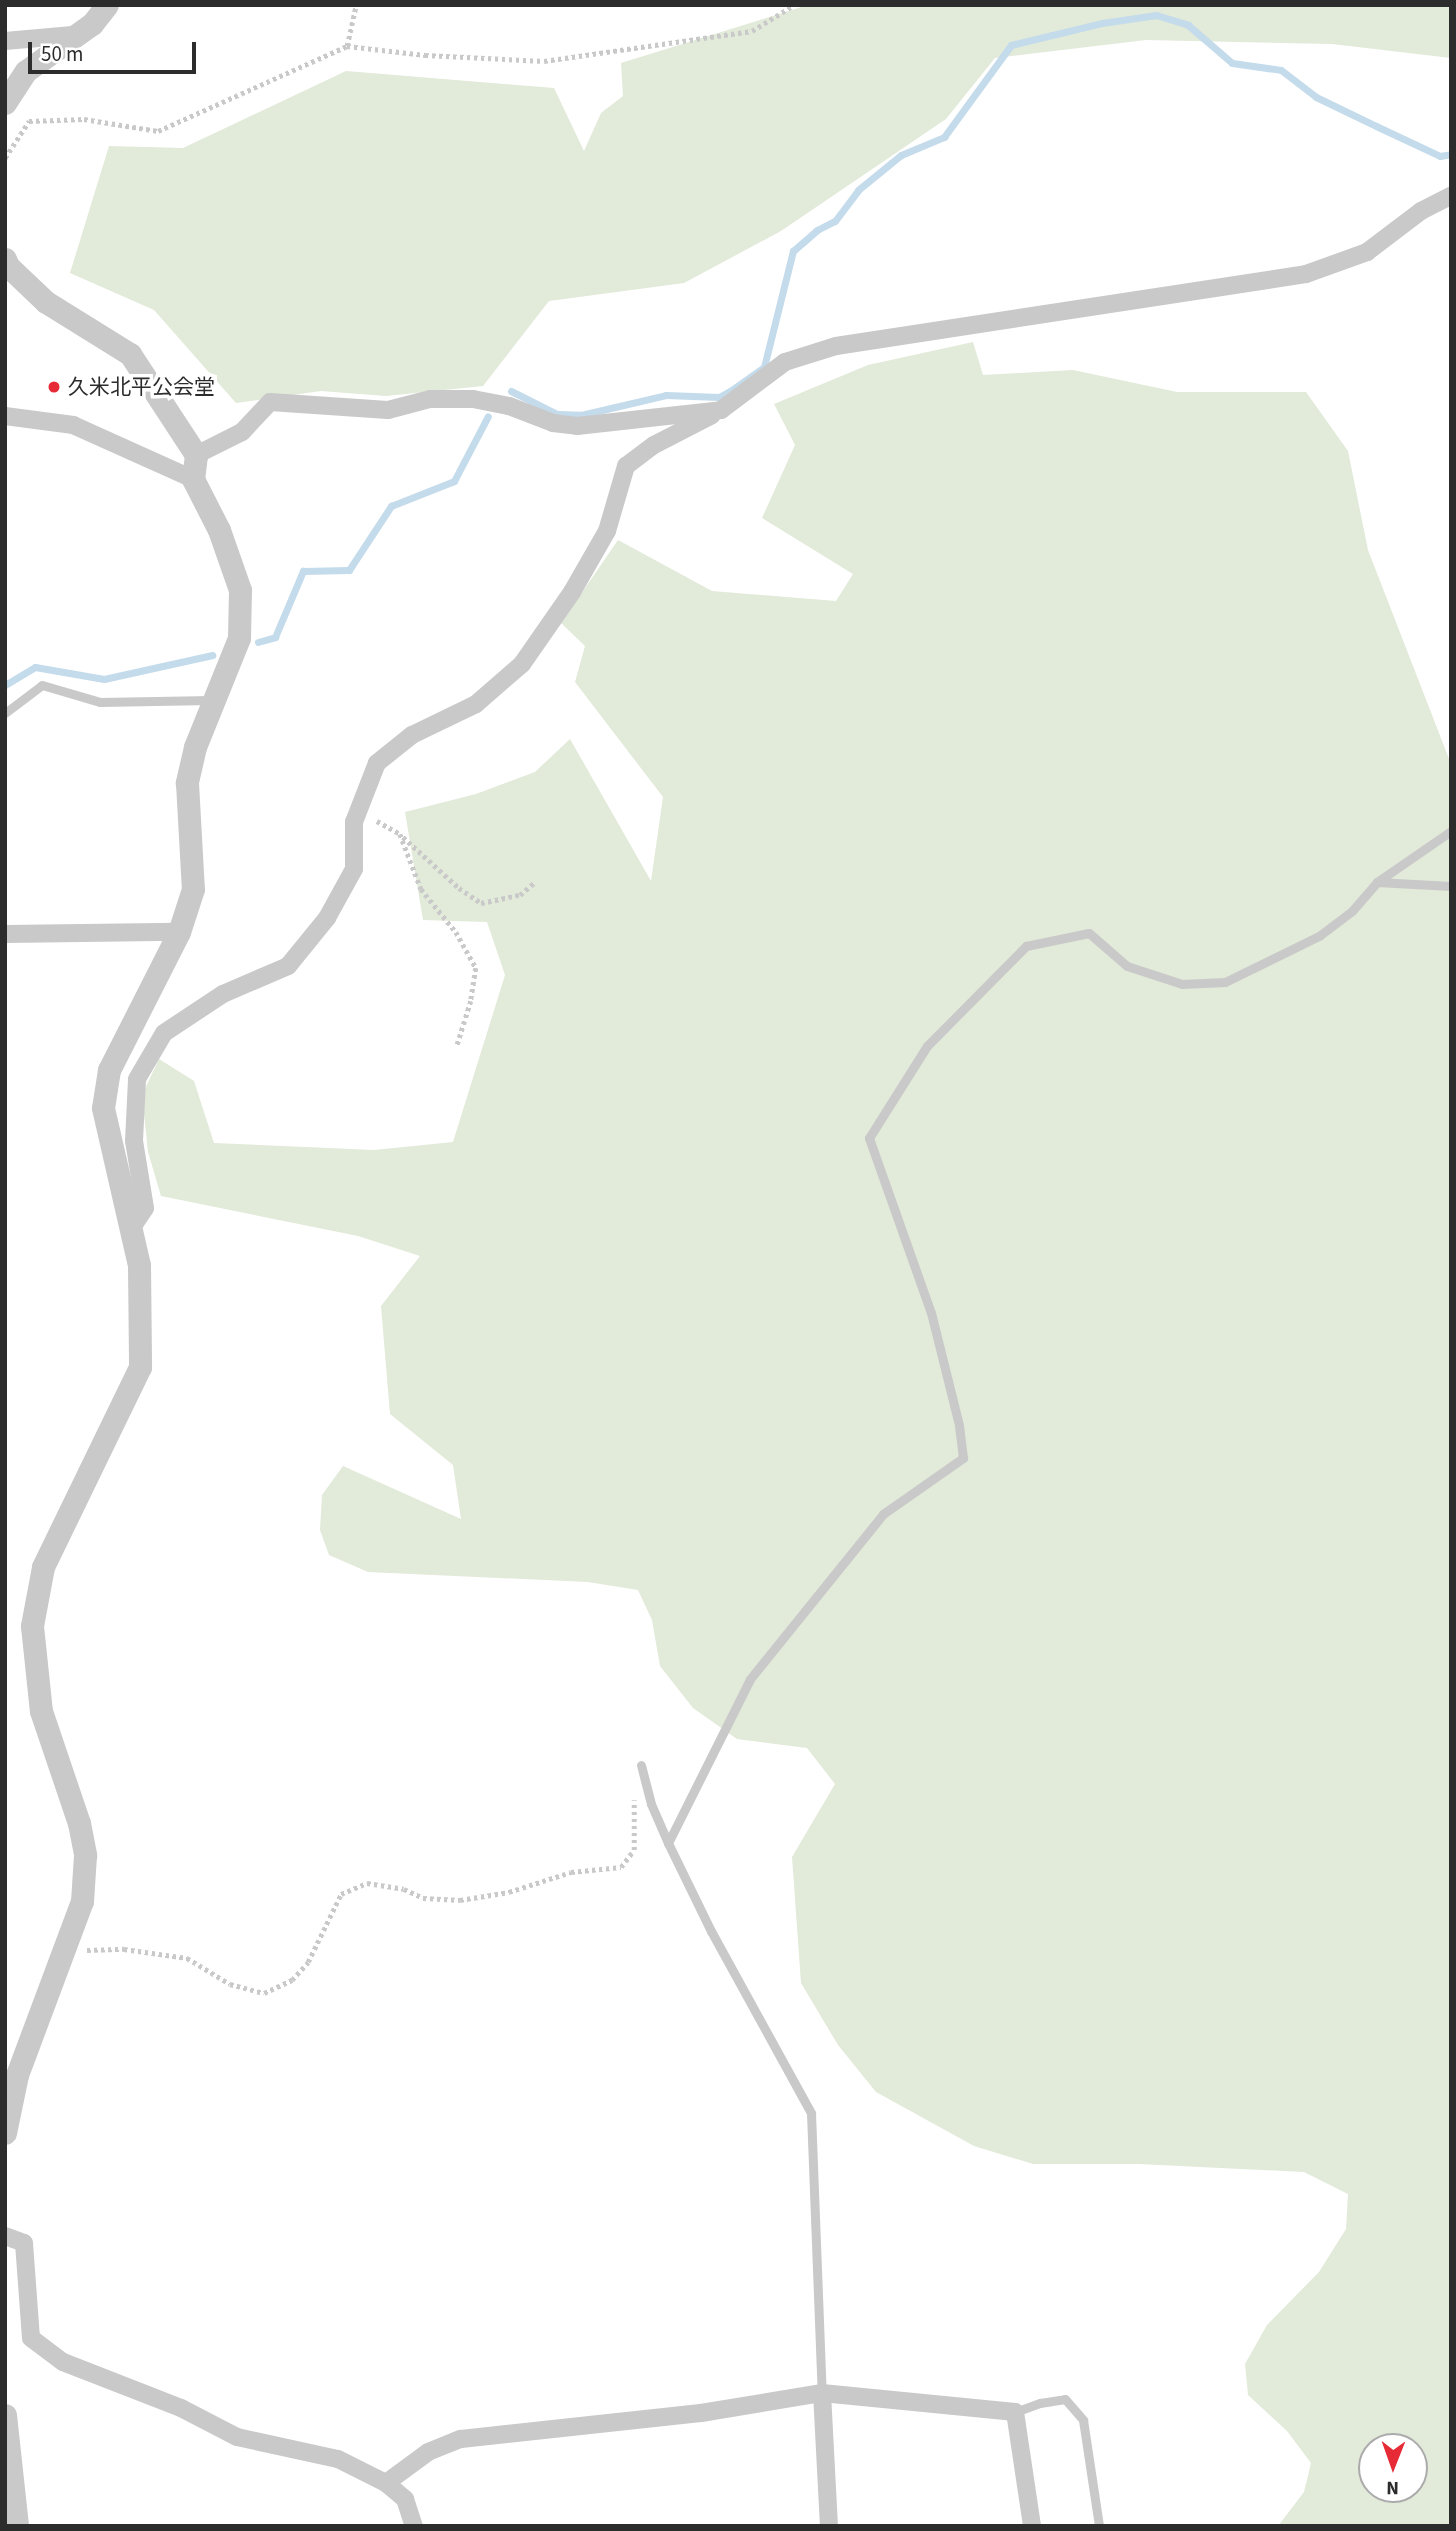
<!DOCTYPE html>
<meta charset="utf-8">
<style>
body{margin:0}
#map{position:relative;width:1456px;height:2531px;overflow:hidden;background:#fff;font-family:"Source Sans 3","Noto Sans JP",sans-serif}
div>[style]{position:absolute}
.green>*{inset:0;background:#e2ead9}
.stream>*{height:7px;margin:-3.5px;padding:0 3.5px;transform-origin:3.5px;border-radius:3.5px;background:#c4dbeb}
.path>*{height:4.5px;margin-top:-2.25px;transform-origin:0;background:repeating-linear-gradient(90deg,#c9c9c9 0 3.5px,transparent 0 7px)}
.service>*{height:9px;margin:-4.5px;padding:0 4.5px;transform-origin:4.5px;border-radius:4.5px;background:#c9c9c9}
.minor>*{height:18px;margin:-9px;padding:0 9px;transform-origin:9px;border-radius:9px;background:#c9c9c9}
.tertiary>*{height:23px;margin:-11.5px;padding:0 11.5px;transform-origin:11.5px;border-radius:11.5px;background:#c9c9c9}
.dots>*{width:19px;height:19px;translate:-50% -50%;box-sizing:border-box;border:4px solid #fff;border-radius:50%}
span{translate:-50% -50%;white-space:nowrap;text-align:center;line-height:1.15;-webkit-text-stroke:7px #fff;paint-order:stroke}
.poi-label{font-size:21px;color:#2c2c2c}
.left{translate:0 -50%;text-align:left}
.frame{position:absolute;inset:0;border:7px solid #2c2c2c;pointer-events:none}
.north{position:absolute;left:1358px;top:2433px;width:70px;height:70px;box-sizing:border-box;background:#fff;border:2px solid #ababab;border-radius:50%;rotate:181deg;font-size:19px;font-weight:700;line-height:28px;text-align:center;color:#2c2c2c}
.north::after{content:'';display:block;margin:auto;width:24px;height:32px;background:#e62b36;clip-path:polygon(50% 0,100% 100%,50% 72%,0 100%)}
.scale{position:absolute;left:28px;top:42px;width:168px;height:32px;box-sizing:border-box;border:4px solid #2c2c2c;border-top:0;padding-left:9px;font-size:21px;line-height:24px;white-space:nowrap;color:#2c2c2c;-webkit-text-stroke:5px #fff;paint-order:stroke}
</style>
<div id="map">
<div class="green">
<i style="clip-path:polygon(808px 5px,1451px 5px,1451px 58px,1332px 44px,1146px 40px,995px 58px,946px 119px,781px 231px,684px 283px,549px 301px,483px 386px,386px 396px,321px 391px,236px 403px,154px 310px,70px 273px,109px 146px,183px 148px,346px 71px,554px 88px,584px 151px,601px 113px,623px 96px,621px 63px)"></i>
<i style="clip-path:polygon(evenodd,973px 342px,983px 375px,1073px 370px,1177px 392px,1306px 392px,1348px 451px,1368px 550px,1451px 764px,1451px 2526px,1278px 2526px,1304px 2492px,1311px 2463px,1287px 2431px,1248px 2395px,1245px 2364px,1267px 2325px,1319px 2272px,1346px 2229px,1348px 2194px,1304px 2172px,1139px 2164px,1033px 2164px,974px 2146px,876px 2092px,838px 2045px,801px 1983px,792px 1857px,835px 1784px,807px 1748px,737px 1739px,693px 1708px,660px 1666px,652px 1620px,638px 1590px,588px 1582px,368px 1572px,329px 1555px,320px 1530px,322px 1495px,343px 1466px,461px 1519px,453px 1465px,390px 1414px,381px 1306px,420px 1256px,358px 1236px,161px 1196px,148px 1152px,142px 1095px,159px 1059px,194px 1081px,214px 1143px,374px 1150px,453px 1142px,505px 975px,487px 922px,423px 920px,405px 812px,476px 794px,535px 772px,570px 739px,651px 881px,663px 797px,575px 682px,585px 646px,561px 623px,618px 540px,712px 591px,836px 601px,853px 574px,762px 518px,795px 445px,774px 404px,868px 365px,973px 342px,1372px 2447px,1414px 2447px,1414px 2489px,1372px 2489px,1372px 2447px)"></i>
</div>
<div class="stream">
<i style="left:511px;top:391px;width:51px;rotate:26.6deg"></i>
<i style="left:557px;top:414px;width:24px;rotate:2deg"></i>
<i style="left:581px;top:415px;width:87px;rotate:-13.2deg"></i>
<i style="left:666px;top:395px;width:53px;rotate:2.2deg"></i>
<i style="left:719px;top:397px;width:13px;rotate:-29deg"></i>
<i style="left:730px;top:391px;width:42px;rotate:-35.2deg"></i>
<i style="left:764px;top:367px;width:120px;rotate:-76deg"></i>
<i style="left:793px;top:251px;width:32px;rotate:-41deg"></i>
<i style="left:817px;top:230px;width:20px;rotate:-27deg"></i>
<i style="left:835px;top:221px;width:39px;rotate:-53deg"></i>
<i style="left:858px;top:190px;width:55px;rotate:-39.1deg"></i>
<i style="left:901px;top:155px;width:47px;rotate:-22.7deg"></i>
<i style="left:944px;top:137px;width:114px;rotate:-53.9deg"></i>
<i style="left:1011px;top:45px;width:94px;rotate:-13.6deg"></i>
<i style="left:1102px;top:23px;width:55px;rotate:-8.4deg"></i>
<i style="left:1156px;top:15px;width:34px;rotate:17deg"></i>
<i style="left:1188px;top:25px;width:58px;rotate:40.8deg"></i>
<i style="left:1232px;top:63px;width:49px;rotate:8.1deg"></i>
<i style="left:1281px;top:70px;width:44px;rotate:37.6deg"></i>
<i style="left:1316px;top:97px;width:67px;rotate:25.8deg"></i>
<i style="left:1376px;top:126px;width:71px;rotate:25.1deg"></i>
<i style="left:1440px;top:156px;width:11px;rotate:-10deg"></i>
<i style="left:258px;top:642px;width:18px;rotate:-16deg"></i>
<i style="left:275px;top:637px;width:72px;rotate:-67deg"></i>
<i style="left:303px;top:571px;width:46px;rotate:-1.2deg"></i>
<i style="left:349px;top:570px;width:77px;rotate:-56.7deg"></i>
<i style="left:391px;top:506px;width:68px;rotate:-21.6deg"></i>
<i style="left:454px;top:481px;width:73px;rotate:-62.4deg"></i>
<i style="left:5px;top:685px;width:35px;rotate:-31deg"></i>
<i style="left:35px;top:667px;width:70px;rotate:9.9deg"></i>
<i style="left:104px;top:679px;width:111px;rotate:-12.5deg"></i>
</div>
<div class="path">
<i style="left:347px;top:46px;width:42px;rotate:-77.6deg"></i>
<i style="left:5px;top:158px;width:44px;rotate:-57deg"></i>
<i style="left:29px;top:121px;width:55px;rotate:-2.1deg"></i>
<i style="left:84px;top:119px;width:75px;rotate:9.2deg"></i>
<i style="left:158px;top:131px;width:207px;rotate:-24.2deg"></i>
<i style="left:347px;top:46px;width:79px;rotate:6.6deg"></i>
<i style="left:425px;top:55px;width:119px;rotate:2.9deg"></i>
<i style="left:544px;top:61px;width:210px;rotate:-8.2deg"></i>
<i style="left:752px;top:31px;width:49px;rotate:-31.8deg"></i>
<i style="left:377px;top:821px;width:26px;rotate:29deg"></i>
<i style="left:400px;top:834px;width:59px;rotate:69.1deg"></i>
<i style="left:421px;top:889px;width:55px;rotate:50.9deg"></i>
<i style="left:456px;top:932px;width:41px;rotate:60.9deg"></i>
<i style="left:476px;top:968px;width:33px;rotate:99deg"></i>
<i style="left:471px;top:1001px;width:47px;rotate:107.3deg"></i>
<i style="left:403px;top:837px;width:76px;rotate:42.3deg"></i>
<i style="left:459px;top:888px;width:27px;rotate:34deg"></i>
<i style="left:481px;top:903px;width:40px;rotate:-12deg"></i>
<i style="left:520px;top:895px;width:18px;rotate:-41deg"></i>
<i style="left:87px;top:1950px;width:37px;rotate:-2deg"></i>
<i style="left:124px;top:1949px;width:64px;rotate:8.1deg"></i>
<i style="left:187px;top:1958px;width:50px;rotate:31.2deg"></i>
<i style="left:230px;top:1984px;width:35px;rotate:15deg"></i>
<i style="left:264px;top:1993px;width:31px;rotate:-25deg"></i>
<i style="left:292px;top:1980px;width:24px;rotate:-48deg"></i>
<i style="left:308px;top:1962px;width:76px;rotate:-64.1deg"></i>
<i style="left:341px;top:1894px;width:28px;rotate:-23deg"></i>
<i style="left:367px;top:1883px;width:37px;rotate:9deg"></i>
<i style="left:404px;top:1889px;width:21px;rotate:25deg"></i>
<i style="left:423px;top:1898px;width:37px;rotate:3deg"></i>
<i style="left:460px;top:1900px;width:50px;rotate:-9.3deg"></i>
<i style="left:509px;top:1892px;width:65px;rotate:-17.9deg"></i>
<i style="left:571px;top:1872px;width:50px;rotate:-5.7deg"></i>
<i style="left:621px;top:1867px;width:21px;rotate:-53deg"></i>
<i style="left:634px;top:1850px;width:50px;rotate:-90deg"></i>
</div>
<div class="service">
<i style="left:5px;top:713px;width:46px;rotate:-37.1deg"></i>
<i style="left:42px;top:685px;width:60px;rotate:16.3deg"></i>
<i style="left:100px;top:702px;width:111px;rotate:-1deg"></i>
<i style="left:1377px;top:882px;width:74px;rotate:3.1deg"></i>
<i style="left:641px;top:1765px;width:40px;rotate:75.6deg"></i>
<i style="left:651px;top:1804px;width:43px;rotate:66.4deg"></i>
<i style="left:668px;top:1843px;width:98px;rotate:64deg"></i>
<i style="left:711px;top:1931px;width:208px;rotate:61.2deg"></i>
<i style="left:811px;top:2113px;width:280px;rotate:87.8deg"></i>
<i style="left:668px;top:1843px;width:183px;rotate:-63.4deg"></i>
<i style="left:750px;top:1679px;width:212px;rotate:-51.1deg"></i>
<i style="left:883px;top:1514px;width:98px;rotate:-35deg"></i>
<i style="left:963px;top:1458px;width:33px;rotate:-97deg"></i>
<i style="left:959px;top:1425px;width:115px;rotate:-104deg"></i>
<i style="left:931px;top:1313px;width:186px;rotate:-109.5deg"></i>
<i style="left:869px;top:1138px;width:109px;rotate:-57.8deg"></i>
<i style="left:927px;top:1046px;width:141px;rotate:-45.3deg"></i>
<i style="left:1026px;top:946px;width:64px;rotate:-11.7deg"></i>
<i style="left:1089px;top:933px;width:50px;rotate:41deg"></i>
<i style="left:1127px;top:966px;width:58px;rotate:18.1deg"></i>
<i style="left:1182px;top:984px;width:43px;rotate:-2.7deg"></i>
<i style="left:1225px;top:982px;width:105px;rotate:-26.1deg"></i>
<i style="left:1319px;top:936px;width:41px;rotate:-37.1deg"></i>
<i style="left:1352px;top:911px;width:38px;rotate:-49deg"></i>
<i style="left:1377px;top:882px;width:90px;rotate:-34.6deg"></i>
<i style="left:1015px;top:2412px;width:27px;rotate:-20deg"></i>
<i style="left:1040px;top:2403px;width:25px;rotate:-9deg"></i>
<i style="left:1065px;top:2399px;width:28px;rotate:49deg"></i>
<i style="left:1083px;top:2420px;width:107px;rotate:81.4deg"></i>
</div>
<div class="minor">
<i style="left:5px;top:41px;width:68px;rotate:-5deg"></i>
<i style="left:5px;top:416px;width:69px;rotate:7.5deg"></i>
<i style="left:73px;top:425px;width:132px;rotate:24.2deg"></i>
<i style="left:196px;top:455px;width:51px;rotate:-26.6deg"></i>
<i style="left:242px;top:432px;width:41px;rotate:-47deg"></i>
<i style="left:270px;top:402px;width:118px;rotate:3.9deg"></i>
<i style="left:388px;top:410px;width:43px;rotate:-14.7deg"></i>
<i style="left:430px;top:399px;width:43px"></i>
<i style="left:473px;top:399px;width:37px;rotate:11deg"></i>
<i style="left:509px;top:406px;width:47px;rotate:21.1deg"></i>
<i style="left:553px;top:423px;width:24px;rotate:7deg"></i>
<i style="left:577px;top:426px;width:145px;rotate:-6.3deg"></i>
<i style="left:721px;top:410px;width:80px;rotate:-36.9deg"></i>
<i style="left:785px;top:362px;width:53px;rotate:-17.4deg"></i>
<i style="left:836px;top:346px;width:475px;rotate:-8.7deg"></i>
<i style="left:1306px;top:274px;width:65px;rotate:-19.8deg"></i>
<i style="left:1367px;top:252px;width:68px;rotate:-37.2deg"></i>
<i style="left:1421px;top:211px;width:34px;rotate:-27deg"></i>
<i style="left:5px;top:934px;width:174px;rotate:-0.7deg"></i>
<i style="left:131px;top:1229px;width:25px;rotate:-56deg"></i>
<i style="left:145px;top:1208px;width:68px;rotate:-99.3deg"></i>
<i style="left:134px;top:1141px;width:62px;rotate:-87.2deg"></i>
<i style="left:137px;top:1079px;width:53px;rotate:-59.6deg"></i>
<i style="left:164px;top:1033px;width:71px;rotate:-33.5deg"></i>
<i style="left:223px;top:994px;width:71px;rotate:-23.3deg"></i>
<i style="left:288px;top:966px;width:62px;rotate:-50.9deg"></i>
<i style="left:327px;top:918px;width:56px;rotate:-61.1deg"></i>
<i style="left:354px;top:869px;width:47px;rotate:-90deg"></i>
<i style="left:354px;top:822px;width:63px;rotate:-68.7deg"></i>
<i style="left:377px;top:763px;width:45px;rotate:-38.7deg"></i>
<i style="left:412px;top:735px;width:71px;rotate:-25.8deg"></i>
<i style="left:476px;top:704px;width:61px;rotate:-41deg"></i>
<i style="left:522px;top:664px;width:88px;rotate:-55.2deg"></i>
<i style="left:572px;top:592px;width:70px;rotate:-60.2deg"></i>
<i style="left:607px;top:531px;width:68px;rotate:-73.7deg"></i>
<i style="left:626px;top:466px;width:35px;rotate:-37deg"></i>
<i style="left:654px;top:445px;width:65px;rotate:-27.3deg"></i>
<i style="left:5px;top:2236px;width:20px;rotate:20deg"></i>
<i style="left:24px;top:2243px;width:95px;rotate:85.8deg"></i>
<i style="left:31px;top:2338px;width:40px;rotate:37deg"></i>
<i style="left:63px;top:2362px;width:127px;rotate:21.3deg"></i>
<i style="left:181px;top:2408px;width:63px;rotate:27.4deg"></i>
<i style="left:237px;top:2437px;width:103px;rotate:12.3deg"></i>
<i style="left:338px;top:2459px;width:54px;rotate:26.6deg"></i>
<i style="left:386px;top:2483px;width:25px;rotate:40deg"></i>
<i style="left:405px;top:2499px;width:28px;rotate:72deg"></i>
<i style="left:822px;top:2393px;width:133px;rotate:87deg"></i>
<i style="left:386px;top:2483px;width:52px;rotate:-36.4deg"></i>
<i style="left:428px;top:2452px;width:35px;rotate:-22deg"></i>
<i style="left:461px;top:2439px;width:241px;rotate:-6.2deg"></i>
<i style="left:701px;top:2413px;width:123px;rotate:-9.4deg"></i>
<i style="left:822px;top:2393px;width:194px;rotate:5.6deg"></i>
<i style="left:1015px;top:2412px;width:115px;rotate:81.5deg"></i>
</div>
<div class="tertiary">
<i style="left:5px;top:103px;width:38px;rotate:-57deg"></i>
<i style="left:26px;top:71px;width:81px;rotate:-35.5deg"></i>
<i style="left:92px;top:24px;width:24px;rotate:-52deg"></i>
<i style="left:5px;top:259px;width:8px;rotate:67deg"></i>
<i style="left:8px;top:266px;width:52px;rotate:43.5deg"></i>
<i style="left:46px;top:302px;width:99px;rotate:31.8deg"></i>
<i style="left:130px;top:354px;width:121px;rotate:56.8deg"></i>
<i style="left:196px;top:455px;width:24px;rotate:97deg"></i>
<i style="left:193px;top:479px;width:57px;rotate:63deg"></i>
<i style="left:219px;top:530px;width:64px;rotate:70.7deg"></i>
<i style="left:240px;top:590px;width:48px;rotate:91.2deg"></i>
<i style="left:239px;top:638px;width:118px;rotate:112deg"></i>
<i style="left:195px;top:747px;width:37px;rotate:103deg"></i>
<i style="left:187px;top:783px;width:106px;rotate:86.8deg"></i>
<i style="left:193px;top:889px;width:45px;rotate:108deg"></i>
<i style="left:179px;top:932px;width:155px;rotate:116.9deg"></i>
<i style="left:109px;top:1070px;width:38px;rotate:99deg"></i>
<i style="left:103px;top:1108px;width:161px;rotate:77.1deg"></i>
<i style="left:139px;top:1265px;width:102px;rotate:89.4deg"></i>
<i style="left:140px;top:1367px;width:222px;rotate:115.9deg"></i>
<i style="left:43px;top:1567px;width:60px;rotate:100.6deg"></i>
<i style="left:32px;top:1626px;width:85px;rotate:84deg"></i>
<i style="left:41px;top:1711px;width:118px;rotate:71.3deg"></i>
<i style="left:79px;top:1823px;width:33px;rotate:79deg"></i>
<i style="left:85px;top:1855px;width:46px;rotate:93.7deg"></i>
<i style="left:82px;top:1901px;width:186px;rotate:110.5deg"></i>
<i style="left:17px;top:2075px;width:59px;rotate:101.7deg"></i>
<i style="left:5px;top:2415px;width:112px;rotate:83.8deg"></i>
</div>
<div class="dots">
<i style="left:54px;top:387px;background:#e62b36"></i>
</div>
<div class="poi-label">
<span class="left" style="left:68px;top:387px">久米北平公会堂</span>
</div>
<div class="frame"></div>
<div class="north">N</div>
<div class="scale">50 m</div>
</div>
